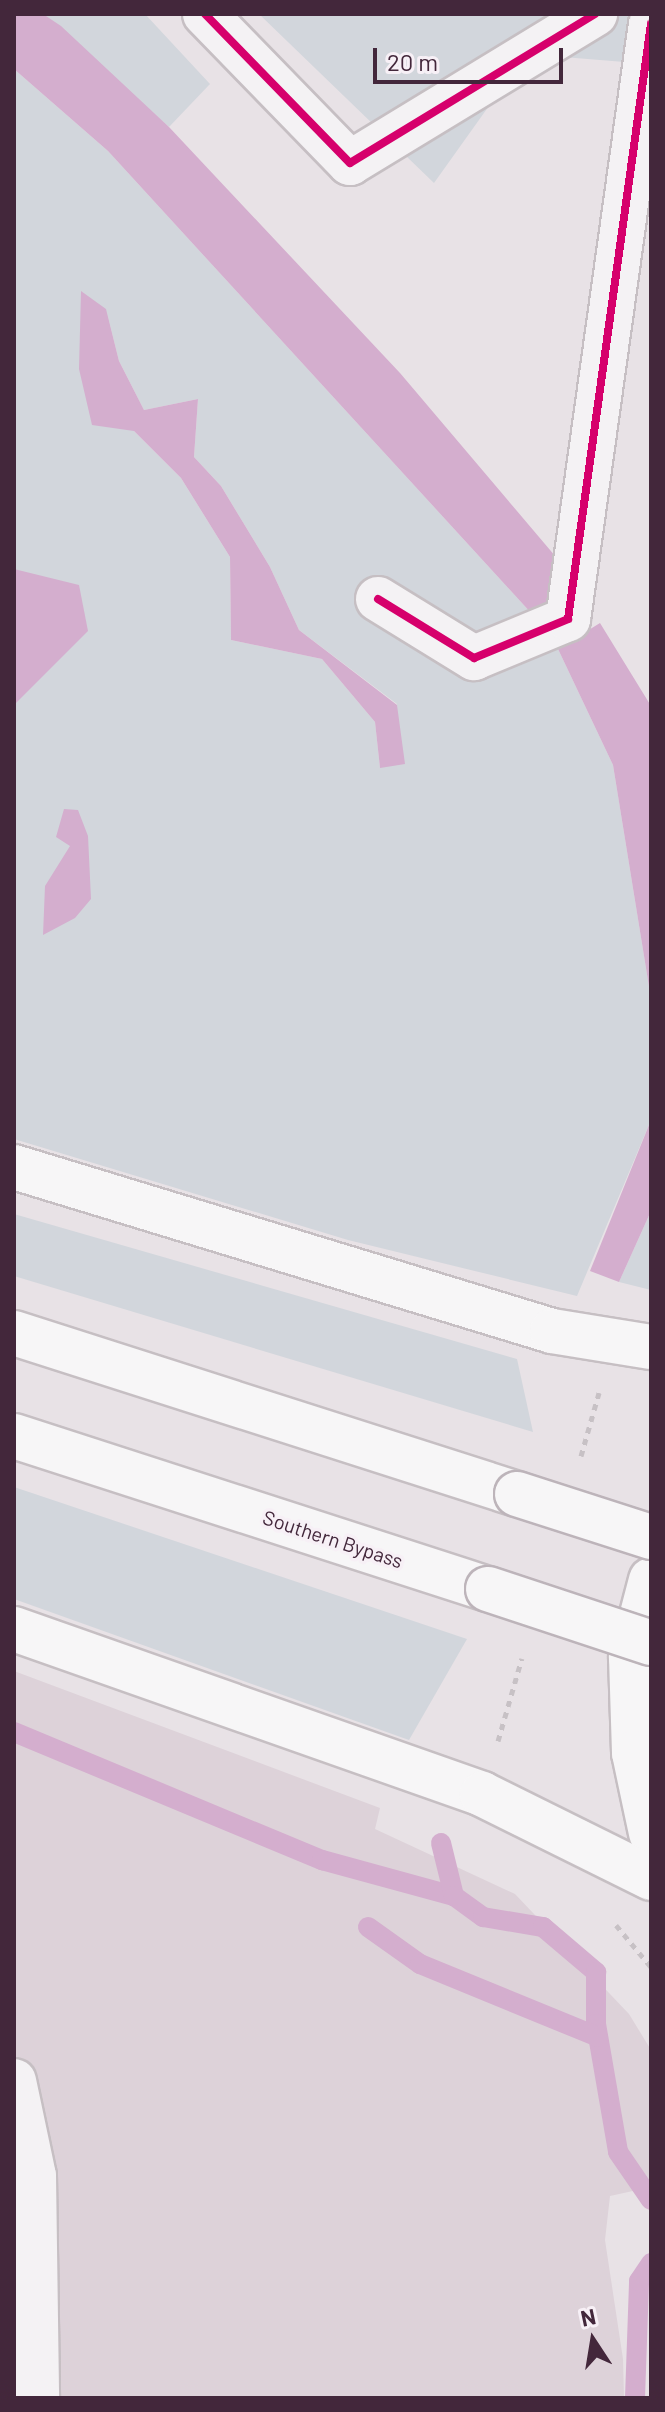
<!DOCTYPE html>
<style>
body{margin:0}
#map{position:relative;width:665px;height:2412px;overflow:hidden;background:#e8e2e6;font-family:Barlow,sans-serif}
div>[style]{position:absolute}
.built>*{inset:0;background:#ddd2d9}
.green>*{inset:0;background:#d2d6dc}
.water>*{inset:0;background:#d4aece}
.stream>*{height:20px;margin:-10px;padding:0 10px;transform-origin:10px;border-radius:10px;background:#d4aece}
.path>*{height:5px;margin-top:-2.5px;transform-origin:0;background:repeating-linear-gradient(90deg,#c7c1c5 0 6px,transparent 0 12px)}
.roads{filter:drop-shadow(2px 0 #c6bfc3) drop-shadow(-2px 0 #c6bfc3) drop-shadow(0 2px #c6bfc3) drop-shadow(0 -2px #c6bfc3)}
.minor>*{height:44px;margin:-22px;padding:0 22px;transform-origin:22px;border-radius:22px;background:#f4f2f4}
.major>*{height:44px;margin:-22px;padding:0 22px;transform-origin:22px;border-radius:22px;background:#f7f6f7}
.highway>*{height:44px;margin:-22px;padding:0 22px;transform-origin:22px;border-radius:22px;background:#f7f6f7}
.bridges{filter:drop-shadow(2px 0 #bdb4ba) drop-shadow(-2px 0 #bdb4ba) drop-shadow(0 2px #bdb4ba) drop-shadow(0 -2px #bdb4ba)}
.highway-bridge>*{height:44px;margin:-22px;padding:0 22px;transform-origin:22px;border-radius:22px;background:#f7f6f7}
.cycleway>*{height:8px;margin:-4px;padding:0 4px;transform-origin:4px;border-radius:4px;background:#d6006c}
span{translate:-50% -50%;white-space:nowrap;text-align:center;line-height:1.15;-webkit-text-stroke:7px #f7f0f6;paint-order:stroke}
.street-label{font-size:20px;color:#43273b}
.frame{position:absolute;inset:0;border:16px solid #43273b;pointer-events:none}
.north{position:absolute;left:553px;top:2300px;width:80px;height:80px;-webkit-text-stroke:6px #f7f0f6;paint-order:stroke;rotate:348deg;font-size:22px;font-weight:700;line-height:32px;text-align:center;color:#43273b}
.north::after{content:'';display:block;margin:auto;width:28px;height:36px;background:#43273b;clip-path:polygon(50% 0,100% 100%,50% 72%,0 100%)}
.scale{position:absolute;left:373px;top:48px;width:190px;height:36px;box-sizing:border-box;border:4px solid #43273b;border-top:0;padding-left:10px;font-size:24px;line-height:28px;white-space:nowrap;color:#43273b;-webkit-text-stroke:6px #f7f0f6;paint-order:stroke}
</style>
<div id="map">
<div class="built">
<i style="clip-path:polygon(14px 1671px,380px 1808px,375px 1829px,515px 1894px,629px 2014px,651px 2050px,651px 2187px,610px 2196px,605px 2240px,623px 2359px,624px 2398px,14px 2398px)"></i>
</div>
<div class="green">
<i style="clip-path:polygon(43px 14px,145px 14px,210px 84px,169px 127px)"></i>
<i style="clip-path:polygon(259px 14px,650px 14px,649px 64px,526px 54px,434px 183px)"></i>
<i style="clip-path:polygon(evenodd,14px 69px,108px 151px,532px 614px,558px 649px,613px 765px,651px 999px,651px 1120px,577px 1296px,348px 1240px,14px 1139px,14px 69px,106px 309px,119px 361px,144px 410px,198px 399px,194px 457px,221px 486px,270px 567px,299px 630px,397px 704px,380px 768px,375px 722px,322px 659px,231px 640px,230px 557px,181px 478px,134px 431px,106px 309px)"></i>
<i style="clip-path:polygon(651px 1211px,651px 1290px,619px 1282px)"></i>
<i style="clip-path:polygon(14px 1214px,517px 1359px,533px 1432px,14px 1276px)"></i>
<i style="clip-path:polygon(14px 1487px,467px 1639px,409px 1740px,14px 1599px)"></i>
</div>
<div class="water">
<i style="clip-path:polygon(14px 14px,43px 14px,61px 26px,169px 127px,400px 373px,578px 583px,532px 614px,108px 151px,14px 69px)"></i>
<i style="clip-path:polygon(81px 291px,106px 309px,119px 361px,144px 410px,198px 399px,194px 457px,221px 486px,270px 567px,299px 630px,397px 705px,405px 764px,380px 768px,375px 722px,322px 659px,231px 640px,230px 557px,181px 478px,134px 431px,92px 425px,79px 369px)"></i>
<i style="clip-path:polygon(14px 569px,79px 585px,88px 631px,14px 705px)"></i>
<i style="clip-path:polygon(600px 623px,651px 706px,651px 999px,613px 765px,558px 649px)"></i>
<i style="clip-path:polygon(64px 809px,78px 810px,88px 836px,91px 899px,75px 918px,43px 935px,45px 886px,70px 846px,56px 837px)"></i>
<i style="clip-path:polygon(651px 1120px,651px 1211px,619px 1282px,590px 1271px)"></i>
</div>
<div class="stream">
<i style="left:14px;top:1732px;width:334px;rotate:22.6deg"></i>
<i style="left:322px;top:1860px;width:137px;rotate:15.3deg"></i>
<i style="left:441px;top:1843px;width:55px;rotate:76.2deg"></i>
<i style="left:454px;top:1896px;width:36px;rotate:36deg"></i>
<i style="left:483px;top:1917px;width:61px;rotate:9.5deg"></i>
<i style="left:543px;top:1927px;width:70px;rotate:40.3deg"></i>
<i style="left:596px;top:1972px;width:52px;rotate:90deg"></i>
<i style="left:596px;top:2024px;width:130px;rotate:80.2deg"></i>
<i style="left:618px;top:2152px;width:58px;rotate:55.5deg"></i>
<i style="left:368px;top:1927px;width:64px;rotate:35.4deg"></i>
<i style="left:420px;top:1964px;width:192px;rotate:22.3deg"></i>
<i style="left:635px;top:2398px;width:117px;rotate:-88deg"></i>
<i style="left:639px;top:2281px;width:22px;rotate:-56deg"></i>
</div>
<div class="path">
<i style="left:581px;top:1456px;width:66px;rotate:-74.1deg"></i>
<i style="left:498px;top:1741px;width:86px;rotate:-73.9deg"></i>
<i style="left:616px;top:1925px;width:55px;rotate:50.2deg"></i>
</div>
<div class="roads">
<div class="minor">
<i style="left:205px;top:14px;width:208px;rotate:45.8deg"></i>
<i style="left:350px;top:163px;width:287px;rotate:-31.3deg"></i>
<i style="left:378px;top:599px;width:113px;rotate:31.6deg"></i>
<i style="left:474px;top:658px;width:102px;rotate:-22.5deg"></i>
<i style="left:568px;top:619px;width:601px;rotate:-82.06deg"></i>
<i style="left:14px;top:2081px;width:97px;rotate:78.1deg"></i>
<i style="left:34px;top:2176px;width:222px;rotate:89.2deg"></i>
</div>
<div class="major">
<i style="left:651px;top:1580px;width:80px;rotate:104.6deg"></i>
<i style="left:631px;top:1657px;width:96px;rotate:88.2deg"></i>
<i style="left:634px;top:1753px;width:82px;rotate:78deg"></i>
</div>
<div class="highway">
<i style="left:14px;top:1167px;width:562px;rotate:16.95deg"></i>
<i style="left:552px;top:1331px;width:100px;rotate:9.2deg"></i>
<i style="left:14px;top:1333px;width:528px;rotate:17.75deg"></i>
<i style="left:14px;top:1436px;width:498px;rotate:17.9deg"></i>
<i style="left:14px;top:1629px;width:496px;rotate:19.4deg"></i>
<i style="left:482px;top:1794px;width:189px;rotate:26.4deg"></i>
</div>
</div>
<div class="bridges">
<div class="highway-bridge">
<i style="left:517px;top:1494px;width:141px;rotate:17.8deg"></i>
<i style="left:488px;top:1589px;width:172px;rotate:18.3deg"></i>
</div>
</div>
<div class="cycleway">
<i style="left:205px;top:14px;width:208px;rotate:45.8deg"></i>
<i style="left:350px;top:163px;width:287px;rotate:-31.3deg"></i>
<i style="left:378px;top:599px;width:113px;rotate:31.6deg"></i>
<i style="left:474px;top:658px;width:102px;rotate:-22.5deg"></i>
<i style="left:568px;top:619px;width:601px;rotate:-82.06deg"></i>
</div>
<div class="street-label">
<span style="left:333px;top:1539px;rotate:18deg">Southern Bypass</span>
</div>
<div class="frame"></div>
<div class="north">N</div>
<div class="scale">20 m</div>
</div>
